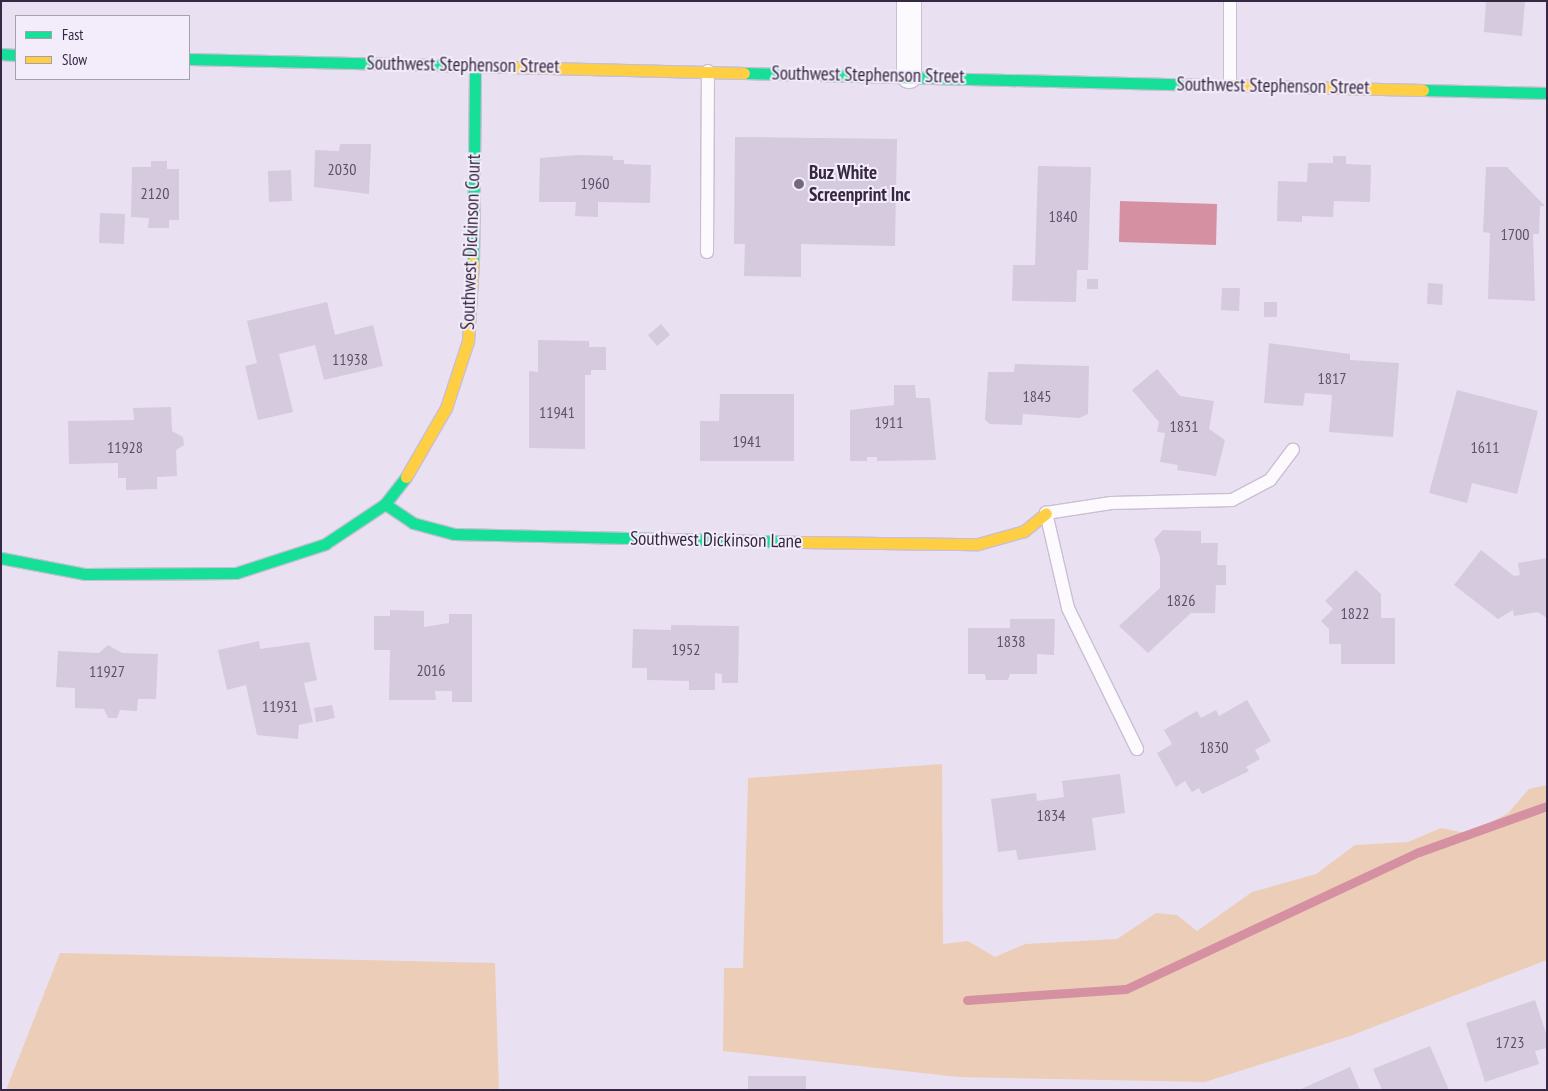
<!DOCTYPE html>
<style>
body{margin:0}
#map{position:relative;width:1548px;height:1091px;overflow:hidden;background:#e9e1f1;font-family:"PT Sans Narrow",sans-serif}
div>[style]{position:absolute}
.green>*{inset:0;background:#ecceb8}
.water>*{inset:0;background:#d590a1}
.stream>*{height:9px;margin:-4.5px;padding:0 4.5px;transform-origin:4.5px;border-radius:4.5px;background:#d590a1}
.building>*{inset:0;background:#d5cade}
.roads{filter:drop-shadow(1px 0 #cabed4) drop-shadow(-1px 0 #cabed4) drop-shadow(0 1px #cabed4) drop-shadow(0 -1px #cabed4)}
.lane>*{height:12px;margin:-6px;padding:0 6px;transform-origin:6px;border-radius:6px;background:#fcfafd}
.street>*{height:24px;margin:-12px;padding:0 12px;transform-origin:12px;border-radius:12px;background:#fcfafd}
.fast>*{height:11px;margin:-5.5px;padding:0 5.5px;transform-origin:5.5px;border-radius:5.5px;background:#16e098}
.slow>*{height:11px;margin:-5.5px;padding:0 5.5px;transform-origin:5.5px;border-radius:5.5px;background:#ffcf43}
.dots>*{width:14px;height:14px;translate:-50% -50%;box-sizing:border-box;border:2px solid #f3ecfa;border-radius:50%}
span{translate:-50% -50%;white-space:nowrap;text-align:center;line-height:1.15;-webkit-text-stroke:4px #f3ecfa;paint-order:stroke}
.number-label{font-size:16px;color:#5e5069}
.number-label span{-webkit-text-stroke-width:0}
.street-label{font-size:19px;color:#362842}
.poi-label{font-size:19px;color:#362842;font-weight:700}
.left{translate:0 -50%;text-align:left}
.frame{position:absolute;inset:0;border:2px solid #362842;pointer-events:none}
.legend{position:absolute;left:15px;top:15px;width:175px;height:65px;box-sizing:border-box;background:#f3ecfa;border:1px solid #a79eb0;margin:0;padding:6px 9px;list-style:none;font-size:15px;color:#362842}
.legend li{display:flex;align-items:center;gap:10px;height:25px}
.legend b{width:25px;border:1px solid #a79eb0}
</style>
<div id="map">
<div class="green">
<i style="clip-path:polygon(942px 764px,943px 944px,968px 941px,995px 957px,1025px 944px,1117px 939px,1156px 913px,1177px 915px,1197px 931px,1252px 892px,1316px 874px,1355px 845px,1408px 842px,1441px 828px,1470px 834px,1508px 813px,1529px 789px,1547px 785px,1547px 960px,1350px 1036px,1205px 1082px,958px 1077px,723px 1051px,724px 968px,743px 968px,748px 778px)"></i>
<i style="clip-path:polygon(60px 953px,495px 963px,499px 1090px,6px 1090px)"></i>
</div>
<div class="water">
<i style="clip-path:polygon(1120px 201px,1217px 204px,1216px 245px,1119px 242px)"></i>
</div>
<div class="stream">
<i style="left:967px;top:1000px;width:159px;rotate:-4deg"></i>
<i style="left:1126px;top:989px;width:323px;rotate:-25.1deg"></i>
<i style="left:1419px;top:852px;width:136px;rotate:-19.8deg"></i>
</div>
<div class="building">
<i style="clip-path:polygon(1486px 1px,1525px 1px,1522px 36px,1484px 32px)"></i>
<i style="clip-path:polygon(735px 137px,897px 139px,895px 246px,801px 244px,801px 277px,744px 276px,745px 244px,734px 244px)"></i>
<i style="clip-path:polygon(340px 144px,371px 144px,369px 194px,314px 187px,315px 150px,339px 151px)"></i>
<i style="clip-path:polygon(578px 155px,613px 156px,613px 160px,624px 160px,624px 164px,651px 165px,650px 203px,598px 202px,598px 217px,575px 216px,576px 202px,539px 202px,540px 158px)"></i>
<i style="clip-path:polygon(1333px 156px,1346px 156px,1346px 164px,1371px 165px,1370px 202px,1334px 201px,1333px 217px,1302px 216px,1302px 222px,1277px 221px,1278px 181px,1307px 182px,1308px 163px,1333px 163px)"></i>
<i style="clip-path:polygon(151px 161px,167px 161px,167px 169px,179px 169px,179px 220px,169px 220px,169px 228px,148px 228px,149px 218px,131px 217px,132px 167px,151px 167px)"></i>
<i style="clip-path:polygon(1038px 166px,1091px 167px,1088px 270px,1077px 270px,1076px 302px,1012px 301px,1013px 265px,1035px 265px)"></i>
<i style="clip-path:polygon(1486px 167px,1507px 167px,1545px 206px,1540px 206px,1539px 234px,1533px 234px,1535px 301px,1488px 299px,1490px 233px,1483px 232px)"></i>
<i style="clip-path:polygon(291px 170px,292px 201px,269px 202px,268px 171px)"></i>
<i style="clip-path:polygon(100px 213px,125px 214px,124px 244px,99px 243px)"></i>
<i style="clip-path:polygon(1087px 279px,1098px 279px,1098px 289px,1087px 289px)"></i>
<i style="clip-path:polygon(1428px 283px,1443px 284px,1442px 305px,1427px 304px)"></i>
<i style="clip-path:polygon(1222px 288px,1240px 288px,1239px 311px,1221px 310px)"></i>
<i style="clip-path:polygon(327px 302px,335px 335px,373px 325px,383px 366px,324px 380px,315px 345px,279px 354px,293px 412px,258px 420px,245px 366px,257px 363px,247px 321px)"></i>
<i style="clip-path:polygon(1264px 302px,1277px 302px,1277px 317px,1264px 317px)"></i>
<i style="clip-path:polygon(661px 324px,670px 335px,657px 346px,648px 335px)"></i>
<i style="clip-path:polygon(538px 340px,589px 341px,589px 347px,606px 347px,606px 370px,591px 370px,591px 375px,585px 375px,585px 449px,529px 448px,529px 371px,538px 372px)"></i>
<i style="clip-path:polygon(1269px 343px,1350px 354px,1350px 360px,1399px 363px,1393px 437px,1329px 432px,1332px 395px,1305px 393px,1303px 406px,1264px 403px)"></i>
<i style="clip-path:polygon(1015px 364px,1089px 366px,1088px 414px,1079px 418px,1023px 414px,1022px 425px,990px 424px,985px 420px,988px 372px,1014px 372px)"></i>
<i style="clip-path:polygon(1157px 369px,1180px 396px,1214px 401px,1209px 429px,1225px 440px,1216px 476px,1177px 470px,1178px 465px,1160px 462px,1165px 433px,1157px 432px,1159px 422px,1132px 390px)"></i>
<i style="clip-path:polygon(894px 385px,915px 385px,916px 398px,930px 398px,936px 460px,877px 461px,877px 457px,867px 457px,867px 461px,850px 461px,850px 410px,894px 405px)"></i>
<i style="clip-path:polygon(1457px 390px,1538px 411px,1517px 494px,1472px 483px,1467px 503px,1429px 493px)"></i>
<i style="clip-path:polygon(720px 394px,794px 394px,794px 461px,700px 461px,700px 421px,719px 421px)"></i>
<i style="clip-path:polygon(171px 407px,172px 431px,183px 437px,184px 445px,176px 450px,177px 476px,157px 477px,157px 489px,126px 490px,126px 478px,118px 478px,118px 463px,69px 464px,68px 421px,134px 420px,133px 408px)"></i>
<i style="clip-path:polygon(1163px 530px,1201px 531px,1201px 543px,1218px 543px,1217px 565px,1226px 565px,1226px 585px,1216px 585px,1215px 613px,1191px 613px,1148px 653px,1119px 626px,1160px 588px,1160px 557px,1154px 539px)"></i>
<i style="clip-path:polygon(1481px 550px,1514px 576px,1520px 575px,1518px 563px,1547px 558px,1547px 618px,1538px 612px,1514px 616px,1513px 610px,1498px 619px,1454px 585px)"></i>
<i style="clip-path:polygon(1356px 570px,1381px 594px,1381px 618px,1395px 618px,1395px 664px,1341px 664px,1341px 644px,1329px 644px,1329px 629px,1321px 621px,1333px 609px,1325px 601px)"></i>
<i style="clip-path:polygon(390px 610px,424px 611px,424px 627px,449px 623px,449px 614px,472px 614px,472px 702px,452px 702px,452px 691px,435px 691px,436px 700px,389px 700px,390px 650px,374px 650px,374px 616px,390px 616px)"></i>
<i style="clip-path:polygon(1010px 619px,1055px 619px,1054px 655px,1037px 654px,1037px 674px,1010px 674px,1008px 680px,986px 680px,985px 674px,968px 674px,968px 628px,1010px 628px)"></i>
<i style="clip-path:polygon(671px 625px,739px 626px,738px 683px,722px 683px,722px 674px,715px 673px,715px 690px,689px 690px,689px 681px,647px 680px,647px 668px,632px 668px,633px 629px,671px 630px)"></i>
<i style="clip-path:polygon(259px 641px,260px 649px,309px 642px,317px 680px,304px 683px,313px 722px,299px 725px,298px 739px,257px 735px,246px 685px,227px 690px,218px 650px)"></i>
<i style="clip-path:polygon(108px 645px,122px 653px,158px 654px,156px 699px,138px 699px,137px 711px,120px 710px,117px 718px,108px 718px,104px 709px,75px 708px,75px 688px,56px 687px,58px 651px,99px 653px)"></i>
<i style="clip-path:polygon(1247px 700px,1271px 741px,1255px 750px,1260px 759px,1246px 767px,1249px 771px,1202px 794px,1199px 788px,1192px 792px,1185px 781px,1176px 787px,1157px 753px,1172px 744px,1164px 730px,1197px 711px,1201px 718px,1216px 710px,1219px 716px)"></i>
<i style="clip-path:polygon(332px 705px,335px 718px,316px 722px,314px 708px)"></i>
<i style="clip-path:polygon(1120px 774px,1125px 813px,1092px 818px,1096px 850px,1018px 860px,1016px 850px,998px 852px,991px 799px,1036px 793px,1037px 801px,1064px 797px,1062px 781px)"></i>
<i style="clip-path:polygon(1535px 1000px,1547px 1036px,1547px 1048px,1535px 1051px,1539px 1064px,1485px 1082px,1466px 1023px)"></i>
<i style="clip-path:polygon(1430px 1046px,1449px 1090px,1382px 1090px,1373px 1069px)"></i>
<i style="clip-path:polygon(1350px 1067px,1360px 1090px,1299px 1090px)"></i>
<i style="clip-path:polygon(748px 1076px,806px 1076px,806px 1090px,748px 1090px)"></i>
</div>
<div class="roads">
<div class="lane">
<i style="left:1230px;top:1px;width:84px;rotate:90deg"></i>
<i style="left:707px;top:252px;width:181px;rotate:-89.7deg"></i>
<i style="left:1137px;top:749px;width:157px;rotate:-116.1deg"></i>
<i style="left:1068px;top:608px;width:98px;rotate:-103deg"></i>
<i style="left:1046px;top:513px;width:66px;rotate:-8.7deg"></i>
<i style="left:1111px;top:503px;width:121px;rotate:-1.4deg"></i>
<i style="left:1232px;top:500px;width:43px;rotate:-27.8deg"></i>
<i style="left:1270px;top:480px;width:38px;rotate:-53deg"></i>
</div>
<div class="street">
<i style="left:909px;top:76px;width:75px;rotate:-90deg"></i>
</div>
<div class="fast">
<i style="left:1px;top:54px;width:15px;rotate:4deg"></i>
<i style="left:189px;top:59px;width:322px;rotate:1.4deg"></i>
<i style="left:744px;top:73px;width:472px;rotate:1.5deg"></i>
<i style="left:1423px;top:90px;width:124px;rotate:1.4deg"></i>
<i style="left:473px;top:262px;width:196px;rotate:-89.4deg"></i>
<i style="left:385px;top:504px;width:34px;rotate:34deg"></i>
<i style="left:413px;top:523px;width:42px;rotate:15deg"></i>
<i style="left:454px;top:534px;width:348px;rotate:1.3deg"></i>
<i style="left:1px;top:558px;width:86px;rotate:10.8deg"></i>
<i style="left:85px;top:574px;width:151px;rotate:-0.4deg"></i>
<i style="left:236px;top:573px;width:94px;rotate:-18deg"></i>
<i style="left:325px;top:544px;width:72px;rotate:-33.7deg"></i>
<i style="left:385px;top:504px;width:34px;rotate:-52deg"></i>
</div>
<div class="slow">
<i style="left:511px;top:67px;width:233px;rotate:1.5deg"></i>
<i style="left:1216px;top:85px;width:207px;rotate:1.4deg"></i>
<i style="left:406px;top:477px;width:80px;rotate:-59.9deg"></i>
<i style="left:446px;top:408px;width:71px;rotate:-71.8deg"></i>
<i style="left:468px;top:341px;width:79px;rotate:-86.4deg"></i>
<i style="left:802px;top:542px;width:176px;rotate:0.7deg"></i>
<i style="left:978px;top:544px;width:48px;rotate:-15.8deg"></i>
<i style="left:1024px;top:531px;width:28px;rotate:-39deg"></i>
</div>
</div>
<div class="dots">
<i style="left:799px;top:184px;background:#75697f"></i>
</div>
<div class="number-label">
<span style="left:342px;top:169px">2030</span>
<span style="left:595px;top:183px">1960</span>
<span style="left:155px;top:193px">2120</span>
<span style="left:1063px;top:216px">1840</span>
<span style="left:1515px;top:234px">1700</span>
<span style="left:350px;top:359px">11938</span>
<span style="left:1332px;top:378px">1817</span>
<span style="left:1037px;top:396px">1845</span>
<span style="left:557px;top:412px">11941</span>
<span style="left:889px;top:422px">1911</span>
<span style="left:1184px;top:426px">1831</span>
<span style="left:747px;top:441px">1941</span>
<span style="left:125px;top:447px">11928</span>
<span style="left:1485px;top:447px">1611</span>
<span style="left:1181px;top:600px">1826</span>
<span style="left:1355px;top:613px">1822</span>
<span style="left:1011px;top:641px">1838</span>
<span style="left:686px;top:649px">1952</span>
<span style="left:431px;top:670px">2016</span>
<span style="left:107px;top:671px">11927</span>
<span style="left:280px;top:706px">11931</span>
<span style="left:1214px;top:747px">1830</span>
<span style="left:1051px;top:815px">1834</span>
<span style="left:1510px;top:1042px">1723</span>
</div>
<div class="street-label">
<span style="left:463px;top:65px;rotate:1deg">Southwest Stephenson Street</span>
<span style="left:868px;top:75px;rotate:1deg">Southwest Stephenson Street</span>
<span style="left:1273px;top:86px;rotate:1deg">Southwest Stephenson Street</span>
<span style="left:471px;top:242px;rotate:-88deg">Southwest Dickinson Court</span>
<span style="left:716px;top:540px;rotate:1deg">Southwest Dickinson Lane</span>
</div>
<div class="poi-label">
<span class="left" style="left:809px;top:184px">Buz White<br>Screenprint Inc</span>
</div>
<div class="frame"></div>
<ul class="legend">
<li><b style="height:6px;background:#16e098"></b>Fast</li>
<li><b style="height:6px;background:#ffcf43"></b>Slow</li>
</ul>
</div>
